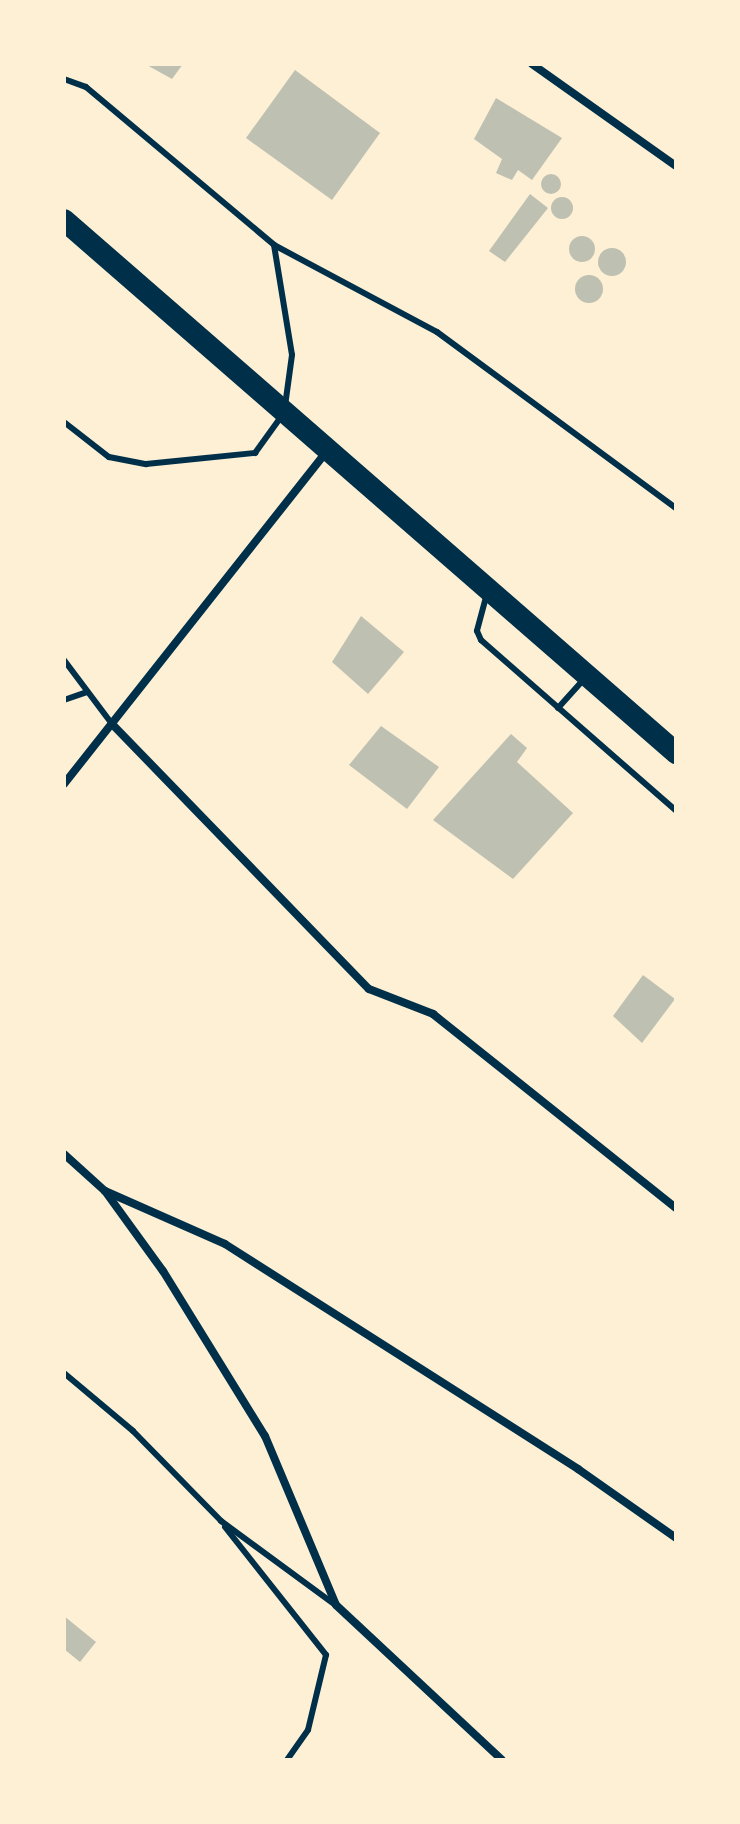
<!DOCTYPE html>
<style>
body{margin:0}
#map{position:relative;width:740px;height:1824px;overflow:hidden;background:#fdf0d5;font-family:"Fira Sans Condensed",sans-serif}
div>[style]{position:absolute}
.building>*{inset:0;background:#bec0b2}
.round{border-radius:50%}
.service>*{height:6px;margin:-3px;padding:0 3px;transform-origin:3px;border-radius:3px;background:#003049}
.minor>*{height:8px;margin:-4px;padding:0 4px;transform-origin:4px;border-radius:4px;background:#003049}
.trunk>*{height:22px;margin:-11px;padding:0 11px;transform-origin:11px;border-radius:11px;background:#003049}
span{translate:-50% -50%;white-space:nowrap;text-align:center;line-height:1.15;-webkit-text-stroke:8px #fdf0d5;paint-order:stroke}
.frame{position:absolute;inset:0;border:66px solid #fdf0d5;pointer-events:none}
</style>
<div id="map">
<div class="building">
<i style="clip-path:polygon(145px 64px,183px 64px,172px 79px)"></i>
<i style="clip-path:polygon(295px 70px,380px 133px,332px 200px,246px 138px)"></i>
<i style="clip-path:polygon(496px 98px,562px 138px,532px 180px,518px 170px,512px 180px,496px 173px,502px 159px,474px 139px)"></i>
<i class="round" style="left:541px;top:174px;width:20px;height:20px"></i>
<i style="clip-path:polygon(530px 194px,548px 208px,505px 262px,489px 251px)"></i>
<i class="round" style="left:551px;top:197px;width:22px;height:22px"></i>
<i class="round" style="left:569px;top:236px;width:26px;height:26px"></i>
<i class="round" style="left:598px;top:248px;width:28px;height:28px"></i>
<i class="round" style="left:575px;top:275px;width:28px;height:28px"></i>
<i style="clip-path:polygon(361px 616px,404px 652px,368px 694px,332px 662px)"></i>
<i style="clip-path:polygon(381px 726px,439px 767px,407px 809px,349px 765px)"></i>
<i style="clip-path:polygon(511px 734px,527px 748px,517px 762px,573px 813px,513px 879px,433px 820px)"></i>
<i style="clip-path:polygon(643px 975px,675px 999px,642px 1043px,613px 1016px)"></i>
<i style="clip-path:polygon(64px 1616px,96px 1642px,80px 1662px,64px 1649px)"></i>
</div>
<div class="service">
<i style="left:64px;top:79px;width:23px;rotate:20deg"></i>
<i style="left:86px;top:87px;width:246px;rotate:40deg"></i>
<i style="left:274px;top:245px;width:111px;rotate:80.7deg"></i>
<i style="left:292px;top:355px;width:51px;rotate:97.8deg"></i>
<i style="left:274px;top:245px;width:185px;rotate:28.1deg"></i>
<i style="left:437px;top:332px;width:297px;rotate:36.4deg"></i>
<i style="left:64px;top:422px;width:57px;rotate:37.9deg"></i>
<i style="left:109px;top:457px;width:38px;rotate:11deg"></i>
<i style="left:146px;top:464px;width:110px;rotate:-5.8deg"></i>
<i style="left:255px;top:453px;width:44px;rotate:-54.2deg"></i>
<i style="left:486px;top:597px;width:35px;rotate:105deg"></i>
<i style="left:477px;top:631px;width:10px;rotate:66deg"></i>
<i style="left:481px;top:640px;width:259px;rotate:41.2deg"></i>
<i style="left:64px;top:660px;width:80px;rotate:53.1deg"></i>
<i style="left:64px;top:700px;width:24px;rotate:-19deg"></i>
<i style="left:558px;top:708px;width:40px;rotate:-48deg"></i>
<i style="left:64px;top:1373px;width:90px;rotate:40deg"></i>
<i style="left:133px;top:1431px;width:126px;rotate:45.6deg"></i>
<i style="left:221px;top:1521px;width:140px;rotate:36.3deg"></i>
<i style="left:225px;top:1527px;width:163px;rotate:51.7deg"></i>
<i style="left:326px;top:1655px;width:77px;rotate:103.5deg"></i>
<i style="left:308px;top:1730px;width:37px;rotate:125deg"></i>
</div>
<div class="minor">
<i style="left:532px;top:64px;width:176px;rotate:35.3deg"></i>
<i style="left:112px;top:724px;width:369px;rotate:45.9deg"></i>
<i style="left:369px;top:989px;width:69px;rotate:21.3deg"></i>
<i style="left:433px;top:1014px;width:311px;rotate:38.6deg"></i>
<i style="left:64px;top:784px;width:424px;rotate:-51.7deg"></i>
<i style="left:64px;top:1154px;width:55px;rotate:42.1deg"></i>
<i style="left:105px;top:1191px;width:131px;rotate:23.8deg"></i>
<i style="left:225px;top:1244px;width:419px;rotate:32.5deg"></i>
<i style="left:578px;top:1469px;width:120px;rotate:35.1deg"></i>
<i style="left:105px;top:1191px;width:99px;rotate:54.1deg"></i>
<i style="left:163px;top:1271px;width:194px;rotate:58.3deg"></i>
<i style="left:265px;top:1436px;width:183px;rotate:67.2deg"></i>
<i style="left:336px;top:1605px;width:227px;rotate:43deg"></i>
</div>
<div class="trunk">
<i style="left:64px;top:220px;width:812px;rotate:41.05deg"></i>
</div>
<div class="frame"></div>
</div>
